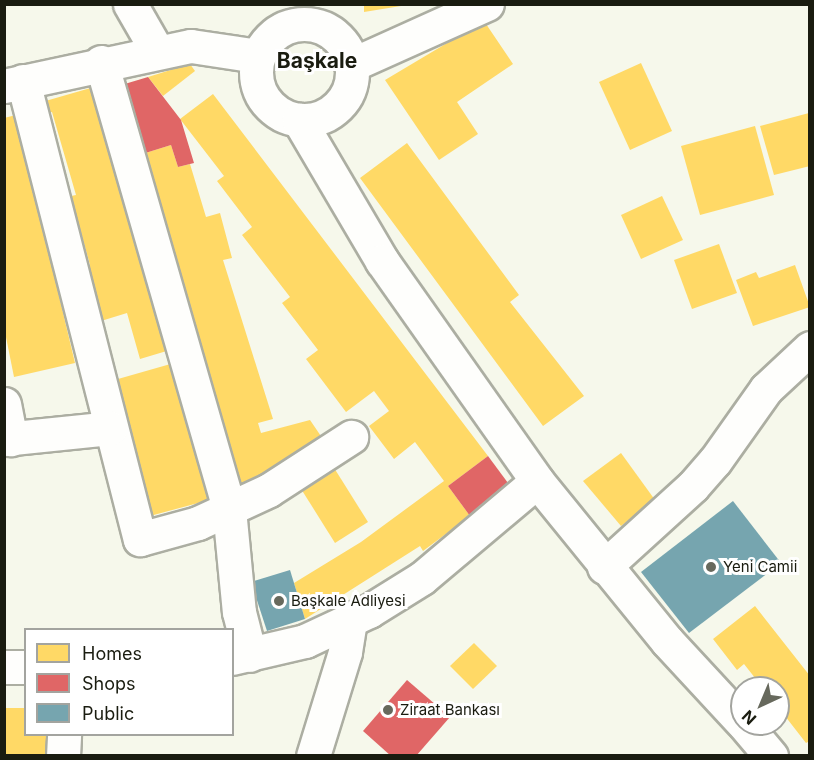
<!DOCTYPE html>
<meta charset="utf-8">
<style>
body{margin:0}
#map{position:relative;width:814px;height:760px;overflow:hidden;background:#f6f8eb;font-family:Inter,sans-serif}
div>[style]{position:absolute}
.homes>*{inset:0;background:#ffd966}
.shops>*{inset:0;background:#e06666}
.public>*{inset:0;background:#76a5af}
.roads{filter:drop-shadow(2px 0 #acaea2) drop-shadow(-2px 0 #acaea2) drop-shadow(0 2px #acaea2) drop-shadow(0 -2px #acaea2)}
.minor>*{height:33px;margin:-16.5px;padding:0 16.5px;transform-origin:16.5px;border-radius:16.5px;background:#fefefc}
.minor>.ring{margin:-16.5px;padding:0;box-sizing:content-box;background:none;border:33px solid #fefefc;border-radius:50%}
.dots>*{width:16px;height:16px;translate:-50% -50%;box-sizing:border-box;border:3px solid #fff;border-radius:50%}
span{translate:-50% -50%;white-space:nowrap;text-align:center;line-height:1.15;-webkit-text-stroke:6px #fff;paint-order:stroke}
.poi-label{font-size:15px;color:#1a1c10}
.left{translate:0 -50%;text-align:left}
.district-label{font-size:21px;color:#1a1c10;font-weight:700}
.frame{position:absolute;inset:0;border:6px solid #1a1c10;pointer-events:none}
.legend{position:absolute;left:24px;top:628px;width:210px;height:108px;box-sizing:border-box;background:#fff;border:2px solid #a3a49f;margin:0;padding:8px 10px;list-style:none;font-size:18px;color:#1a1c10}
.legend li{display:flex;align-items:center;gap:12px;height:30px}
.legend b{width:30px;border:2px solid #a3a49f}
.north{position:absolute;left:730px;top:676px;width:60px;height:60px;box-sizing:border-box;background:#fff;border:2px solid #a3a49f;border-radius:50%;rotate:224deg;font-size:16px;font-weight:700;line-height:24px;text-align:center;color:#1a1c10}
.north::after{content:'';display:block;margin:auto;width:21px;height:27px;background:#67695d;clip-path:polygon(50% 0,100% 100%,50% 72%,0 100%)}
</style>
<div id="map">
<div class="homes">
<i style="clip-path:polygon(364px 4px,401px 4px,401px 6px,364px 12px)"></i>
<i style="clip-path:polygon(484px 21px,513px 64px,457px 102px,478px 134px,439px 160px,385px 80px)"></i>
<i style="clip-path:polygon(641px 63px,672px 131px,630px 150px,599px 82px)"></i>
<i style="clip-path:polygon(190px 64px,195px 71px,163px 96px,148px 77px)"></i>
<i style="clip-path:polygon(94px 87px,170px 350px,140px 359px,127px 313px,101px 321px,85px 267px,90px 265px,71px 196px,76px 195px,52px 112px,45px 114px,42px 102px)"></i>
<i style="clip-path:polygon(213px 94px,488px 456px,448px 486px,470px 516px,423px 551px,420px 546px,305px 619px,294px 583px,361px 542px,444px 481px,415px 442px,394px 459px,369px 426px,389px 411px,374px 391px,346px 412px,306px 359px,318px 350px,282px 303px,290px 297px,242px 235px,252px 227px,217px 181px,224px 176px,180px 119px)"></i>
<i style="clip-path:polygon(809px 113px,810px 166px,774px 175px,760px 126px)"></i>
<i style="clip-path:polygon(16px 115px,75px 363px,14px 377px,4px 327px,4px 118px)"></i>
<i style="clip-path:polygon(755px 126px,774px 195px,700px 215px,681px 146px)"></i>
<i style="clip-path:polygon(407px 143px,519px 295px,510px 302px,584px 396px,543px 426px,360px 178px)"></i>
<i style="clip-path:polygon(171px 145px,178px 167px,190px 164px,206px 217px,220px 213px,232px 258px,223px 260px,273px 419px,258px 423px,261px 433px,310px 420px,327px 445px,242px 488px,139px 155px)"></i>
<i style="clip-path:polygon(662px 196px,683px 240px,641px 259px,621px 215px)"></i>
<i style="clip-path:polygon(719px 244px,737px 293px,692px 309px,674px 260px)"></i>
<i style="clip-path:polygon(795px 265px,810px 307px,753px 326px,736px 280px,756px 272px,759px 278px)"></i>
<i style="clip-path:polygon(174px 363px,213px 499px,150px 516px,111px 381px)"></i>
<i style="clip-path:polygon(621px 453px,655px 500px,621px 526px,583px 481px)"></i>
<i style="clip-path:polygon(331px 463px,368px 522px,335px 543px,298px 484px)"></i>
<i style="clip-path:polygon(755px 606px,810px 676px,810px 741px,806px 743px,778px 707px,778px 688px,763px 688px,744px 664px,737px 670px,713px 639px)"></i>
<i style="clip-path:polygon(474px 643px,497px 666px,473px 689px,450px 666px)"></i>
<i style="clip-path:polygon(4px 708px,26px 708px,26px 735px,46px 735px,46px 755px,4px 756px)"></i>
</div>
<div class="shops">
<i style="clip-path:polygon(148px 77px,181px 120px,194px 163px,178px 167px,171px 145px,139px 155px,118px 86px)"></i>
<i style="clip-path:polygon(488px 456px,508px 483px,470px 516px,448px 486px)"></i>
<i style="clip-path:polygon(407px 680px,450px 717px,416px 756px,391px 756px,363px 731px)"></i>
</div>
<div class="public">
<i style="clip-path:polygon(733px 501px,781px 563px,689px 633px,641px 572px)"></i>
<i style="clip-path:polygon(290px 570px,305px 619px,267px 631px,251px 582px)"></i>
</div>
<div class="roads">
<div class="minor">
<i style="left:130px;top:4px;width:54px;rotate:60.1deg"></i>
<i class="ring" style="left:256px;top:24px;width:63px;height:63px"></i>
<i style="left:101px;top:62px;width:465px;rotate:74deg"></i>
<i style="left:229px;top:509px;width:103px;rotate:84.5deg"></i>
<i style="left:239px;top:612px;width:44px;rotate:75.7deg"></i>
<i style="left:351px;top:65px;width:149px;rotate:-24.2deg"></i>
<i style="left:23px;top:81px;width:473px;rotate:75.7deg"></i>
<i style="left:140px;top:539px;width:60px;rotate:-15.4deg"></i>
<i style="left:198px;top:523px;width:78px;rotate:-24.9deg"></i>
<i style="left:269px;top:490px;width:98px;rotate:-32.9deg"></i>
<i style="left:4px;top:86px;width:191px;rotate:-12.1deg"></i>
<i style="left:191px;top:46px;width:68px;rotate:8.5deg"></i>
<i style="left:299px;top:120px;width:164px;rotate:59.5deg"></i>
<i style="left:382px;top:261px;width:269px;rotate:54.8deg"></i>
<i style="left:537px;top:481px;width:206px;rotate:50.9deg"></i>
<i style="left:667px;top:641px;width:110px;rotate:47.2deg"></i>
<i style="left:4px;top:404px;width:36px;rotate:79deg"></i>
<i style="left:4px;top:439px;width:107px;rotate:-5.9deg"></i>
<i style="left:604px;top:567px;width:120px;rotate:-42.3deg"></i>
<i style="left:693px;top:486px;width:33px;rotate:-49deg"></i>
<i style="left:715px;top:461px;width:88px;rotate:-54.7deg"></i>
<i style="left:766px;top:389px;width:60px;rotate:-43deg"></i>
<i style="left:232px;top:658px;width:75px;rotate:-13.1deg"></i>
<i style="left:305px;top:641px;width:71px;rotate:-25.1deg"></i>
<i style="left:369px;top:611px;width:62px;rotate:-31.9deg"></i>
<i style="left:422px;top:578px;width:150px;rotate:-40.1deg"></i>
<i style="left:4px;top:667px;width:22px"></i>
<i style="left:744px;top:724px;width:42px;rotate:49.8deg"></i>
<i style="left:63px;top:756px;width:22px;rotate:-87deg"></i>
<i style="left:313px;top:756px;width:109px;rotate:-72.9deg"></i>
<i style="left:345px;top:652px;width:31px;rotate:-81deg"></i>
</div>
</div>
<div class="dots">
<i style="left:711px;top:567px;background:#67695d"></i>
<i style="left:279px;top:601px;background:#67695d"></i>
<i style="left:388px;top:710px;background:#67695d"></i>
</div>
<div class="poi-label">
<span class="left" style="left:723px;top:567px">Yeni Camii</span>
<span class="left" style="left:291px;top:601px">Başkale Adliyesi</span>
<span class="left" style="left:400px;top:710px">Ziraat Bankası</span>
</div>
<div class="district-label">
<span style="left:317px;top:61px">Başkale</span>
</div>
<div class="frame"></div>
<ul class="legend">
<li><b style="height:16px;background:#ffd966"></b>Homes</li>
<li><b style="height:16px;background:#e06666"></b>Shops</li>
<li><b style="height:16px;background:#76a5af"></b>Public</li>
</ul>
<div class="north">N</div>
</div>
